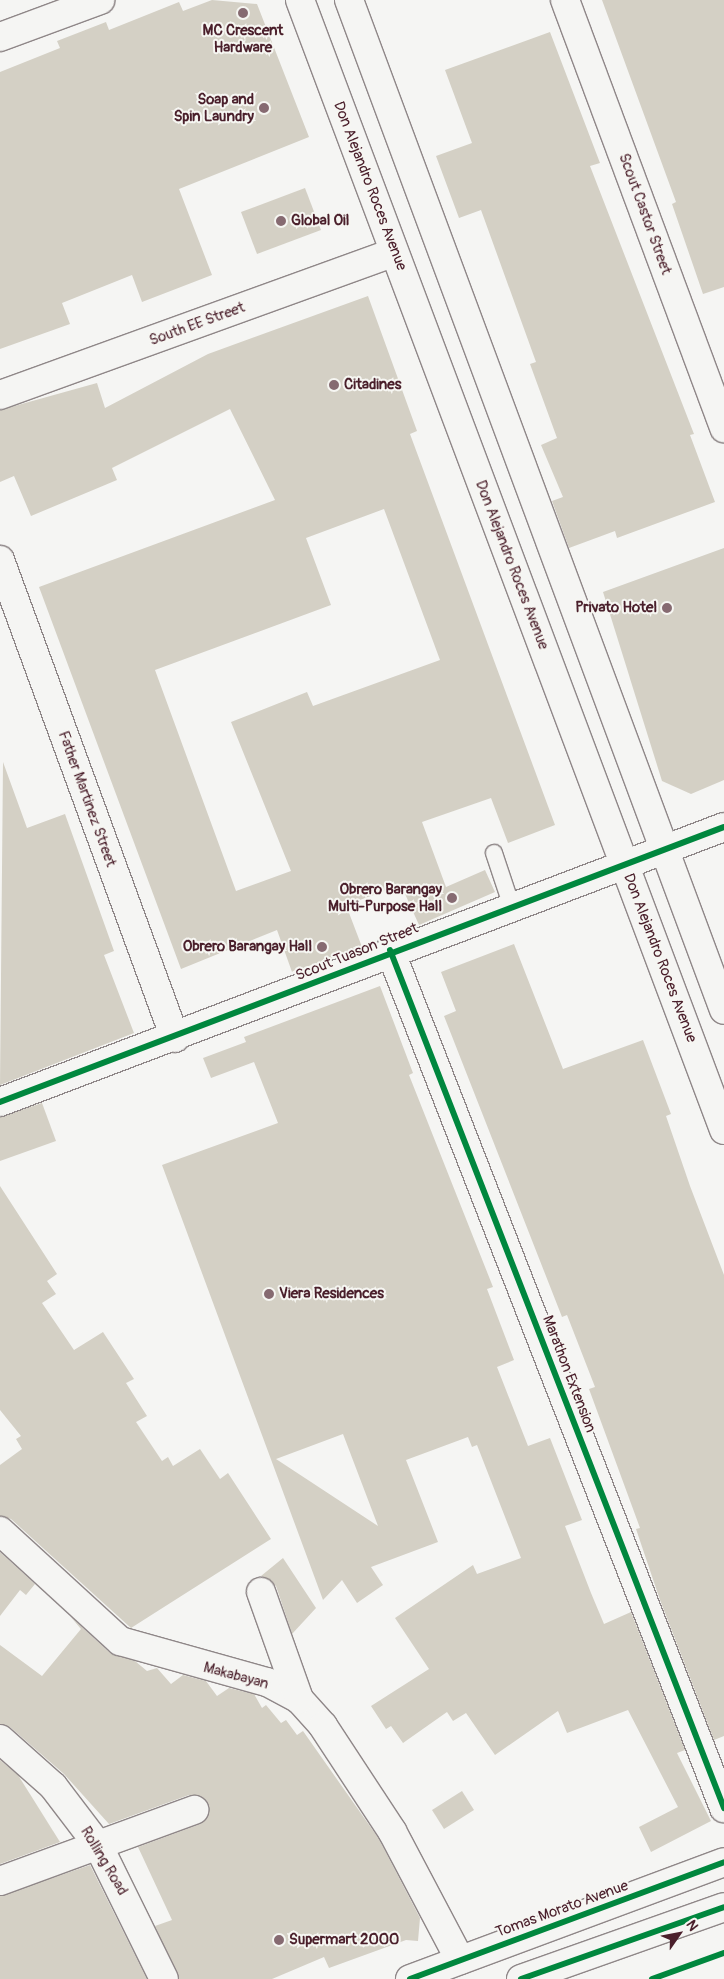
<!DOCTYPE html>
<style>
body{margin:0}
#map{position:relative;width:724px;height:1979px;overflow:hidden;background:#f5f5f3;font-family:Pangolin,sans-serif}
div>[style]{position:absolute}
.building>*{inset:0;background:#d4d0c5}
.roads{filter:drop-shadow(1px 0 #8f8788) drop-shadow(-1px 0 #8f8788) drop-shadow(0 1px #8f8788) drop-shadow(0 -1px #8f8788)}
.service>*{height:16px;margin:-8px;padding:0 8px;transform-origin:8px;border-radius:8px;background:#f5f5f3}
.minor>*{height:28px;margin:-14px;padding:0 14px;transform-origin:14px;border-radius:14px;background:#f5f5f3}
.tertiary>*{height:28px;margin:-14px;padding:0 14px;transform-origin:14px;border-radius:14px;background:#f5f5f3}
.secondary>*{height:28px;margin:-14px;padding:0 14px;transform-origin:14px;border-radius:14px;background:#f5f5f3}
.cycleway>*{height:6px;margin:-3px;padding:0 3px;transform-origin:3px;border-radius:3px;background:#00873e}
.dots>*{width:14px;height:14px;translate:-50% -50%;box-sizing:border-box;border:2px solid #f6f6f2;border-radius:50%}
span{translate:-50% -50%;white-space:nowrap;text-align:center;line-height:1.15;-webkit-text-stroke:4px #f6f6f2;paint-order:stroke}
.poi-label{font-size:15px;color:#4a1f2b;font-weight:700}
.right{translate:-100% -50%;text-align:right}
.left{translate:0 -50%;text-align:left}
.street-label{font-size:15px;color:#4a1f2b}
.north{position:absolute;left:654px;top:1909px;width:50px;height:50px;-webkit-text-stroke:4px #f6f6f2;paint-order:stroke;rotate:57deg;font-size:14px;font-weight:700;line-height:20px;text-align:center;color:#4a1f2b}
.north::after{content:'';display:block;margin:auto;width:18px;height:22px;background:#4a1f2b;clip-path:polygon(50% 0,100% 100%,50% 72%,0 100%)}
</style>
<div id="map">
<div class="building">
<i style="clip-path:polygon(212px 0,257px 4px,309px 137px,179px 189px,212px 275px,142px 302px,132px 275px,62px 303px,70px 324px,0 349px,0 72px,60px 48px,57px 41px,106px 22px,109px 30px,179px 2px,183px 11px)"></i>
<i style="clip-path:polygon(602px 0,724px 0,724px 287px,703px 294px,672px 204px,676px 202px)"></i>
<i style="clip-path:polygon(550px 32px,600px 163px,590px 166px,694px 434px,690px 435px,715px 502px,617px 538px,615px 531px,569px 548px,552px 501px,563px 497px,541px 445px,557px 438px,530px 364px,536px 362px,481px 210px,459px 218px,436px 156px,472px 143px,445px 70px)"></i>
<i style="clip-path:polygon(305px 188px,321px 230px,257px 254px,241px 212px)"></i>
<i style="clip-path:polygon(evenodd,368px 296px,417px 431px,410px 434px,555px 825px,508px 843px,491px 798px,422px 822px,446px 887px,485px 870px,495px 892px,419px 925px,401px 885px,346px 905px,362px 947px,292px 972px,277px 930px,181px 969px,39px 587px,275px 500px,230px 409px,112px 468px,117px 480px,31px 516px,14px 476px,0 482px,0 410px,97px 383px,105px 408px,208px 354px,368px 296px,384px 509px,440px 660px,313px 706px,307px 692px,231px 722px,291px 871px,236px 891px,155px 670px,331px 605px,306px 538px,384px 509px)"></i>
<i style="clip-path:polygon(724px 548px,724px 780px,691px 794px,662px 781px,603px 592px)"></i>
<i style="clip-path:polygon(3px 762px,27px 828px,65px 814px,114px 951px,104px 955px,134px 1033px,0 1085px)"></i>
<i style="clip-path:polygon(514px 944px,563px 1069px,643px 1040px,671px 1114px,666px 1116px,690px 1186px,724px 1275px,724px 1736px,714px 1740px,660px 1600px,636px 1529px,640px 1528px,589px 1389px,595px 1387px,567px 1315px,562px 1317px,444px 1016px,456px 1011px,441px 972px)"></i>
<i style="clip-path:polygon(evenodd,380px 986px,413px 1073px,409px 1075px,493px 1287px,487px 1289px,514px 1360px,497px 1367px,528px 1446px,550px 1438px,582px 1520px,565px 1526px,591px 1593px,604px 1624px,631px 1612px,685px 1750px,677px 1753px,711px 1821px,651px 1852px,639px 1827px,678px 1807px,628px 1710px,567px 1733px,558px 1711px,495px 1755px,466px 1713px,453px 1721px,447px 1712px,403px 1743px,391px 1726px,386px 1729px,371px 1706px,429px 1669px,395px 1618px,473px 1565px,477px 1574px,521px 1558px,477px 1445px,472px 1447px,468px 1437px,406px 1460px,438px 1542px,371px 1567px,383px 1585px,357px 1603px,342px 1580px,323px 1600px,162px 1165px,278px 1123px,254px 1062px,211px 1078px,203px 1058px,246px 1042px,244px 1037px,380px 986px,343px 1434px,378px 1526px,276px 1459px,343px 1434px)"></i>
<i style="clip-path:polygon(42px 1103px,56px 1141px,0 1161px,0 1117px)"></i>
<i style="clip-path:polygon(0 1186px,57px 1274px,47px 1281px,56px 1294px,42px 1303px,74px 1350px,103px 1332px,134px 1379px,126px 1383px,147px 1416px,136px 1422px,162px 1461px,168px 1457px,173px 1466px,200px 1449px,220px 1479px,228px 1473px,271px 1539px,131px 1628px,11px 1519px,0 1516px,0 1465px,22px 1449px,16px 1439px,21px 1436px,0 1410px)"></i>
<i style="clip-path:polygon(0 1552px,35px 1584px,26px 1595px,20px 1590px,0 1616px)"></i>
<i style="clip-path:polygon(283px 1558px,316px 1608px,292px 1634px,276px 1586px,261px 1576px)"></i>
<i style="clip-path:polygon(70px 1616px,110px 1653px,135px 1661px,147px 1671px,157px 1668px,171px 1684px,183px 1675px,206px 1681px,217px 1696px,229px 1688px,254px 1694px,262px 1708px,266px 1705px,281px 1723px,286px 1720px,297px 1735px,303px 1731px,379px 1839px,420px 1918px,418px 1941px,406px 1940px,329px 1968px,324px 1957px,272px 1979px,179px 1979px,155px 1926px,172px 1920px,138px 1847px,200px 1824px,209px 1813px,208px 1804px,197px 1795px,189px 1795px,109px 1824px,64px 1774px,10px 1727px,0 1724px,0 1645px,42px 1676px,81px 1629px)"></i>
<i style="clip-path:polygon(0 1760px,18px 1775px,60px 1842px,0 1864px)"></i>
<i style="clip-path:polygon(462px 1791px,474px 1810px,444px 1829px,432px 1810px)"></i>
<i style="clip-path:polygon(90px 1865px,147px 1979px,0 1979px,0 1896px)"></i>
</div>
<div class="roads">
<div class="service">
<i style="left:494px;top:853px;width:57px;rotate:71.6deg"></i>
</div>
<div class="minor">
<i style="left:565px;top:0;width:457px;rotate:69.6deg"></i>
<i style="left:0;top:395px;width:419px;rotate:-19.9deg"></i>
<i style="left:0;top:560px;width:509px;rotate:69.89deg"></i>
<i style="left:390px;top:950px;width:921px;rotate:68.73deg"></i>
<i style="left:0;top:1102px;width:774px;rotate:-20.8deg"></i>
<i style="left:0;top:1531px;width:163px;rotate:42.5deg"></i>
<i style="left:120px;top:1641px;width:153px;rotate:15.6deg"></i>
<i style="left:267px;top:1682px;width:36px;rotate:28deg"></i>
<i style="left:299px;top:1699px;width:36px;rotate:48deg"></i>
<i style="left:323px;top:1726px;width:126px;rotate:56.7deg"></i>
<i style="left:392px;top:1831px;width:146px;rotate:62.2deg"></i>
<i style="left:261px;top:1592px;width:114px;rotate:70.4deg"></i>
<i style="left:0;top:1739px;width:71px;rotate:41.6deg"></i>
<i style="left:53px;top:1786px;width:74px;rotate:52.7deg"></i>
<i style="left:98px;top:1845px;width:149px;rotate:63.8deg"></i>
<i style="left:0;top:1881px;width:207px;rotate:-20.1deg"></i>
</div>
<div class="tertiary">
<i style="left:0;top:37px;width:107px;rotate:-20.3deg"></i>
</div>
<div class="secondary">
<i style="left:300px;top:0;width:1207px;rotate:69.43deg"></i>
<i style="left:349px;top:0;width:1077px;rotate:69.63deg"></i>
<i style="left:410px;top:1979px;width:335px;rotate:-20.4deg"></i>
<i style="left:521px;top:1979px;width:215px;rotate:-19.5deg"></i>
</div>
</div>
<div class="cycleway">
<i style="left:390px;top:950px;width:921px;rotate:68.73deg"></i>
<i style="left:0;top:1102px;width:774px;rotate:-20.8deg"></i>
<i style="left:410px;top:1979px;width:335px;rotate:-20.4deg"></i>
<i style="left:521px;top:1979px;width:215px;rotate:-19.5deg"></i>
<i style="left:652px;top:1979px;width:77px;rotate:-19.9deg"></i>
</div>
<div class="dots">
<i style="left:243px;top:13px;background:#866a71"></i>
<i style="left:264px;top:108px;background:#866a71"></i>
<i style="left:281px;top:221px;background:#866a71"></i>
<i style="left:334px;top:385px;background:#866a71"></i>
<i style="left:667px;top:608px;background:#866a71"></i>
<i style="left:452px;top:898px;background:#866a71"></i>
<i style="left:322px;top:947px;background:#866a71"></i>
<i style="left:269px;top:1294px;background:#866a71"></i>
<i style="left:279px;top:1940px;background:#866a71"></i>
</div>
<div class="poi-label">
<span style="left:243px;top:39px">MC Crescent<br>Hardware</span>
<span class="right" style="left:254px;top:108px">Soap and<br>Spin Laundry</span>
<span class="left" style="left:291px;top:221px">Global Oil</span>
<span class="left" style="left:344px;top:385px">Citadines</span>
<span class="right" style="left:657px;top:608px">Privato Hotel</span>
<span class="right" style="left:442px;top:898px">Obrero Barangay<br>Multi-Purpose Hall</span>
<span class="right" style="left:312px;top:947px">Obrero Barangay Hall</span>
<span class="left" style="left:279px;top:1294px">Viera Residences</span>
<span class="left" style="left:289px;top:1940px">Supermart 2000</span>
</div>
<div class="street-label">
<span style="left:370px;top:186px;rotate:69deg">Don Alejandro Roces Avenue</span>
<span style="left:645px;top:214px;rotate:70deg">Scout Castor Street</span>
<span style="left:197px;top:324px;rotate:-20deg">South EE Street</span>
<span style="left:512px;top:565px;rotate:69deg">Don Alejandro Roces Avenue</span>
<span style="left:87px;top:799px;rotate:70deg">Father Martinez Street</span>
<span style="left:357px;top:952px;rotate:-22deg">Scout Tuason Street</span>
<span style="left:660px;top:958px;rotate:69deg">Don Alejandro Roces Avenue</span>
<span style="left:569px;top:1374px;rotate:69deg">Marathon Extension</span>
<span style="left:236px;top:1676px;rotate:15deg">Makabayan</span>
<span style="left:104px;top:1861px;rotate:59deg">Rolling Road</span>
<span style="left:562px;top:1909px;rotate:-20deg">Tomas Morato Avenue</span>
</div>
<div class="north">N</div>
</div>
